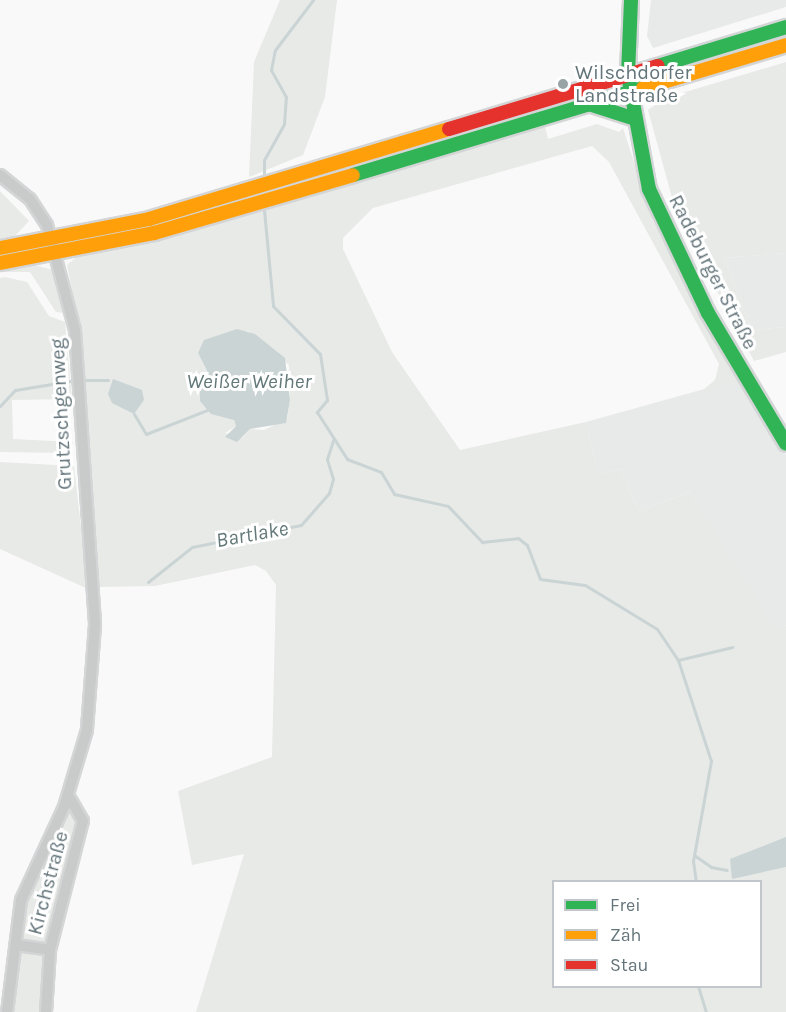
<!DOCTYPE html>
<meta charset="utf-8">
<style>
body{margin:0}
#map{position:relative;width:786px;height:1012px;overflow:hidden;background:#f9f9f9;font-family:Karla,sans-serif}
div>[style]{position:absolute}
.built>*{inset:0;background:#e8e9e9}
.green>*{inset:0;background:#e8eae7}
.water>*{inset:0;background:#cad4d5}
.stream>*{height:3px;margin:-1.5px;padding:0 1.5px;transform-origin:1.5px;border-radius:1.5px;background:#cad4d5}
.roads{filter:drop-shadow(2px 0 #d4d5d6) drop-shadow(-2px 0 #d4d5d6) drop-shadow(0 2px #d4d5d6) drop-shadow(0 -2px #d4d5d6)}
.street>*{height:10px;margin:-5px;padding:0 5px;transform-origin:5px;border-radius:5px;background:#c9caca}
.fast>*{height:14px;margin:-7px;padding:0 7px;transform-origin:7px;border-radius:7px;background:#30b455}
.slow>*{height:14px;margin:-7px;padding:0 7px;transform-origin:7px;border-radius:7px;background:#ff9f0a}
.jam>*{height:14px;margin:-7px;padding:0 7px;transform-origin:7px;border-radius:7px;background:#e5322d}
.dots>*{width:16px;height:16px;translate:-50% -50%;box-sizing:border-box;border:3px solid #fff;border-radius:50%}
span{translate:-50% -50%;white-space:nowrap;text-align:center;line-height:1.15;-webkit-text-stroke:6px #fff;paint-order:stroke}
.poi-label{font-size:20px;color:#63747a}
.left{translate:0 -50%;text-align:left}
.street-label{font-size:20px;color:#63747a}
.water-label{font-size:21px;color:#637879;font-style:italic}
.legend{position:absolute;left:552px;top:880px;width:210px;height:108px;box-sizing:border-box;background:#fff;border:2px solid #c1c7ca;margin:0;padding:8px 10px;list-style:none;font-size:18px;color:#63747a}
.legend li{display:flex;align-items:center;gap:12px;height:30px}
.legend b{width:30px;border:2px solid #c1c7ca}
</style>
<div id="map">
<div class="built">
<i style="clip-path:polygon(651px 0,786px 0,786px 7px,653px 48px,647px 36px)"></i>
<i style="clip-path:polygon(786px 253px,786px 327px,752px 330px,724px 258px)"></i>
<i style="clip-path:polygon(740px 379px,786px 455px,786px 625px,776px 631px,690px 492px,639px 511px,620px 469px,598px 474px,586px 422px)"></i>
</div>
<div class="green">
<i style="clip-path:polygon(280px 0,337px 0,325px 97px,303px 155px,249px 177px,254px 62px)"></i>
<i style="clip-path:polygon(786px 31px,786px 39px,661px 77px,661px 74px)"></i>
<i style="clip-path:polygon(786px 62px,786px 253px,724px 258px,752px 330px,786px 327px,786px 352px,754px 361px,677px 216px,648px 110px,665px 98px)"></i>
<i style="clip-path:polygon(607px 88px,608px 93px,268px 195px,268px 192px)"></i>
<i style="clip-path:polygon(evenodd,597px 124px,619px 132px,623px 128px,653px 221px,740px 379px,736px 383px,703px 390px,715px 380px,719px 364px,609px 162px,592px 146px,373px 208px,343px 238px,343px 249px,392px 352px,460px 450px,586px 422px,598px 474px,620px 469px,639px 511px,690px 492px,776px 630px,786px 625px,786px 1012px,196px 1012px,244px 854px,192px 865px,178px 791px,272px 757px,276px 585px,266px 571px,255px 565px,155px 586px,98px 587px,79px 327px,67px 265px,79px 255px,508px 134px,545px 127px,548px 139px,597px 124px,248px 331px,289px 365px,290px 400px,287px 419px,264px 430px,250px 429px,242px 438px,225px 433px,236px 426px,234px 420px,201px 397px,209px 376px,198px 353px,205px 344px,248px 331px,597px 124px,554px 882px,760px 882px,760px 986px,554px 986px,554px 882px)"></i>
<i style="clip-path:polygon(0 191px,29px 221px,14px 237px,0 238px)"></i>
<i style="clip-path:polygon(31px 264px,53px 270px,65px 313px,56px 312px,30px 272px,0 272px,0 268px)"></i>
<i style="clip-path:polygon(5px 277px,27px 282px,49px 316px,65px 322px,72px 399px,12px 400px,13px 439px,73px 442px,67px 453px,0 452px,0 278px)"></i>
<i style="clip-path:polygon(0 462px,74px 466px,88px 589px,0 549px)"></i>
<i style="clip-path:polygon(69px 808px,77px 812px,77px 825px,47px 944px,21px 942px,27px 901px)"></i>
<i style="clip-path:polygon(21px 949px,45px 952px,43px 1012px,11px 1012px)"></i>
</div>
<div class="water">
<i style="clip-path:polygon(237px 329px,255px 334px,285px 358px,290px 400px,286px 423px,250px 429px,237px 442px,225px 437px,236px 426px,234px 420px,211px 414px,200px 401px,200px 382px,209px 375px,198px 353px,204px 340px)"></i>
<i style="clip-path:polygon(113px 379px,142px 390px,144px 400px,134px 414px,112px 403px,108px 394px)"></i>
<i style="clip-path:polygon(786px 837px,786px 867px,732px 879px,730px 859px)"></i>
</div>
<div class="stream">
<i style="left:264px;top:177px;width:17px;rotate:-90deg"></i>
<i style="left:264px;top:160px;width:41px;rotate:-60.9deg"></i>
<i style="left:284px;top:124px;width:27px;rotate:-86deg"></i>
<i style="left:286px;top:97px;width:31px;rotate:-119deg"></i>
<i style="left:271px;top:70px;width:20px;rotate:-79deg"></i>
<i style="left:275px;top:50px;width:63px;rotate:-52.8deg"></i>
<i style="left:264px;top:210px;width:96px;rotate:84.6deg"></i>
<i style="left:273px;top:306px;width:67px;rotate:45.6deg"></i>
<i style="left:320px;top:354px;width:47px;rotate:81.3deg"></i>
<i style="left:327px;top:400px;width:16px;rotate:130deg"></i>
<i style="left:317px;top:412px;width:56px;rotate:57.4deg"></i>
<i style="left:347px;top:459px;width:36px;rotate:21deg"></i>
<i style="left:381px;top:472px;width:26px;rotate:59deg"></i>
<i style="left:394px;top:494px;width:55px;rotate:12.5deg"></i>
<i style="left:448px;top:506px;width:50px;rotate:46.6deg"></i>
<i style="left:482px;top:542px;width:36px;rotate:-6deg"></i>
<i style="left:518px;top:538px;width:11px;rotate:38deg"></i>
<i style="left:527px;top:545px;width:36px;rotate:69deg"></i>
<i style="left:540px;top:579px;width:45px;rotate:7.6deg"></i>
<i style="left:585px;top:585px;width:84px;rotate:31.4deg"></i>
<i style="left:657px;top:629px;width:37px;rotate:56deg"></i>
<i style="left:678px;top:660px;width:106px;rotate:71.9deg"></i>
<i style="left:711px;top:761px;width:102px;rotate:100.2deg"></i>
<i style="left:693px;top:861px;width:21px;rotate:82deg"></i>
<i style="left:85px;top:380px;width:23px"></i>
<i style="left:0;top:406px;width:22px;rotate:-47deg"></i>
<i style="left:15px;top:390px;width:56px;rotate:-9.3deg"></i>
<i style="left:134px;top:414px;width:23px;rotate:59deg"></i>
<i style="left:146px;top:434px;width:66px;rotate:-21.5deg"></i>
<i style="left:148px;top:582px;width:56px;rotate:-38.5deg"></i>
<i style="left:192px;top:547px;width:111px;rotate:-11.4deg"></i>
<i style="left:301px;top:525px;width:43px;rotate:-48.8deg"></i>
<i style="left:329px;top:493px;width:15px;rotate:-74deg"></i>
<i style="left:333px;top:479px;width:21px;rotate:-107deg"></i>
<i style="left:327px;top:459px;width:20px;rotate:-72deg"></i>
<i style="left:678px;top:660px;width:56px;rotate:-13.5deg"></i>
<i style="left:694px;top:855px;width:21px;rotate:35deg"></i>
<i style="left:711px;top:867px;width:16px;rotate:11deg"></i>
<i style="left:698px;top:986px;width:27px;rotate:73deg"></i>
</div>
<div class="roads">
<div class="street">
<i style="left:0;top:175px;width:38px;rotate:39deg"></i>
<i style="left:30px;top:199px;width:31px;rotate:57deg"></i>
<i style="left:47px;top:225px;width:109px;rotate:75.1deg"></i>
<i style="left:75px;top:330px;width:296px;rotate:86.1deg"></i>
<i style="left:95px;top:625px;width:105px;rotate:94.4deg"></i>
<i style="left:87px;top:730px;width:80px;rotate:106.6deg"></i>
<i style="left:64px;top:807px;width:102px;rotate:114.8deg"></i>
<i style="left:21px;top:900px;width:113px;rotate:97.1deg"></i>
<i style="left:16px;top:945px;width:34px;rotate:8deg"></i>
<i style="left:46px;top:1012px;width:62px;rotate:-86.3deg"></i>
<i style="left:50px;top:950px;width:133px;rotate:-75.7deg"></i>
<i style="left:83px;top:821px;width:30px;rotate:-120deg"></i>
</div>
<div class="fast">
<i style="left:631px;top:0;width:75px;rotate:92.3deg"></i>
<i style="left:628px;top:75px;width:116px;rotate:79.6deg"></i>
<i style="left:649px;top:189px;width:137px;rotate:64.6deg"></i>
<i style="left:708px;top:313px;width:152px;rotate:59.2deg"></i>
<i style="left:658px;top:66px;width:134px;rotate:-16.9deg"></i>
<i style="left:589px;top:104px;width:45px;rotate:18deg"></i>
<i style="left:353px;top:175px;width:303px;rotate:-16.7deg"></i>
</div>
<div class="slow">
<i style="left:643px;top:88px;width:149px;rotate:-16.7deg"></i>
<i style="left:0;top:248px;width:152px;rotate:-11deg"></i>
<i style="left:149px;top:219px;width:313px;rotate:-16.7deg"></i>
<i style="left:0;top:263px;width:157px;rotate:-11deg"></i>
<i style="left:154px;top:233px;width:207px;rotate:-16.2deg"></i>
</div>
<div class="jam">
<i style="left:449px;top:129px;width:218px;rotate:-16.8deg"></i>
</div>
</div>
<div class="dots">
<i style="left:563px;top:84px;background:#98a3a6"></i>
</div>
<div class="poi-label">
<span class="left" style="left:575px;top:84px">Wilschdorfer<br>Landstraße</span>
</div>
<div class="street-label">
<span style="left:713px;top:272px;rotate:63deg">Radeburger Straße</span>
<span style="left:61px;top:414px;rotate:-93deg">Grutzschgenweg</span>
<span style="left:48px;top:883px;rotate:-75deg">Kirchstraße</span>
</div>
<div class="water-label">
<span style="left:249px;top:381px">Weißer Weiher</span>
<span style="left:252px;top:534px;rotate:-10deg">Bartlake</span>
</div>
<ul class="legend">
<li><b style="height:8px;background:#30b455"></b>Frei</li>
<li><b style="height:8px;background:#ff9f0a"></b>Zäh</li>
<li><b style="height:8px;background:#e5322d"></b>Stau</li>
</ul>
</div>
